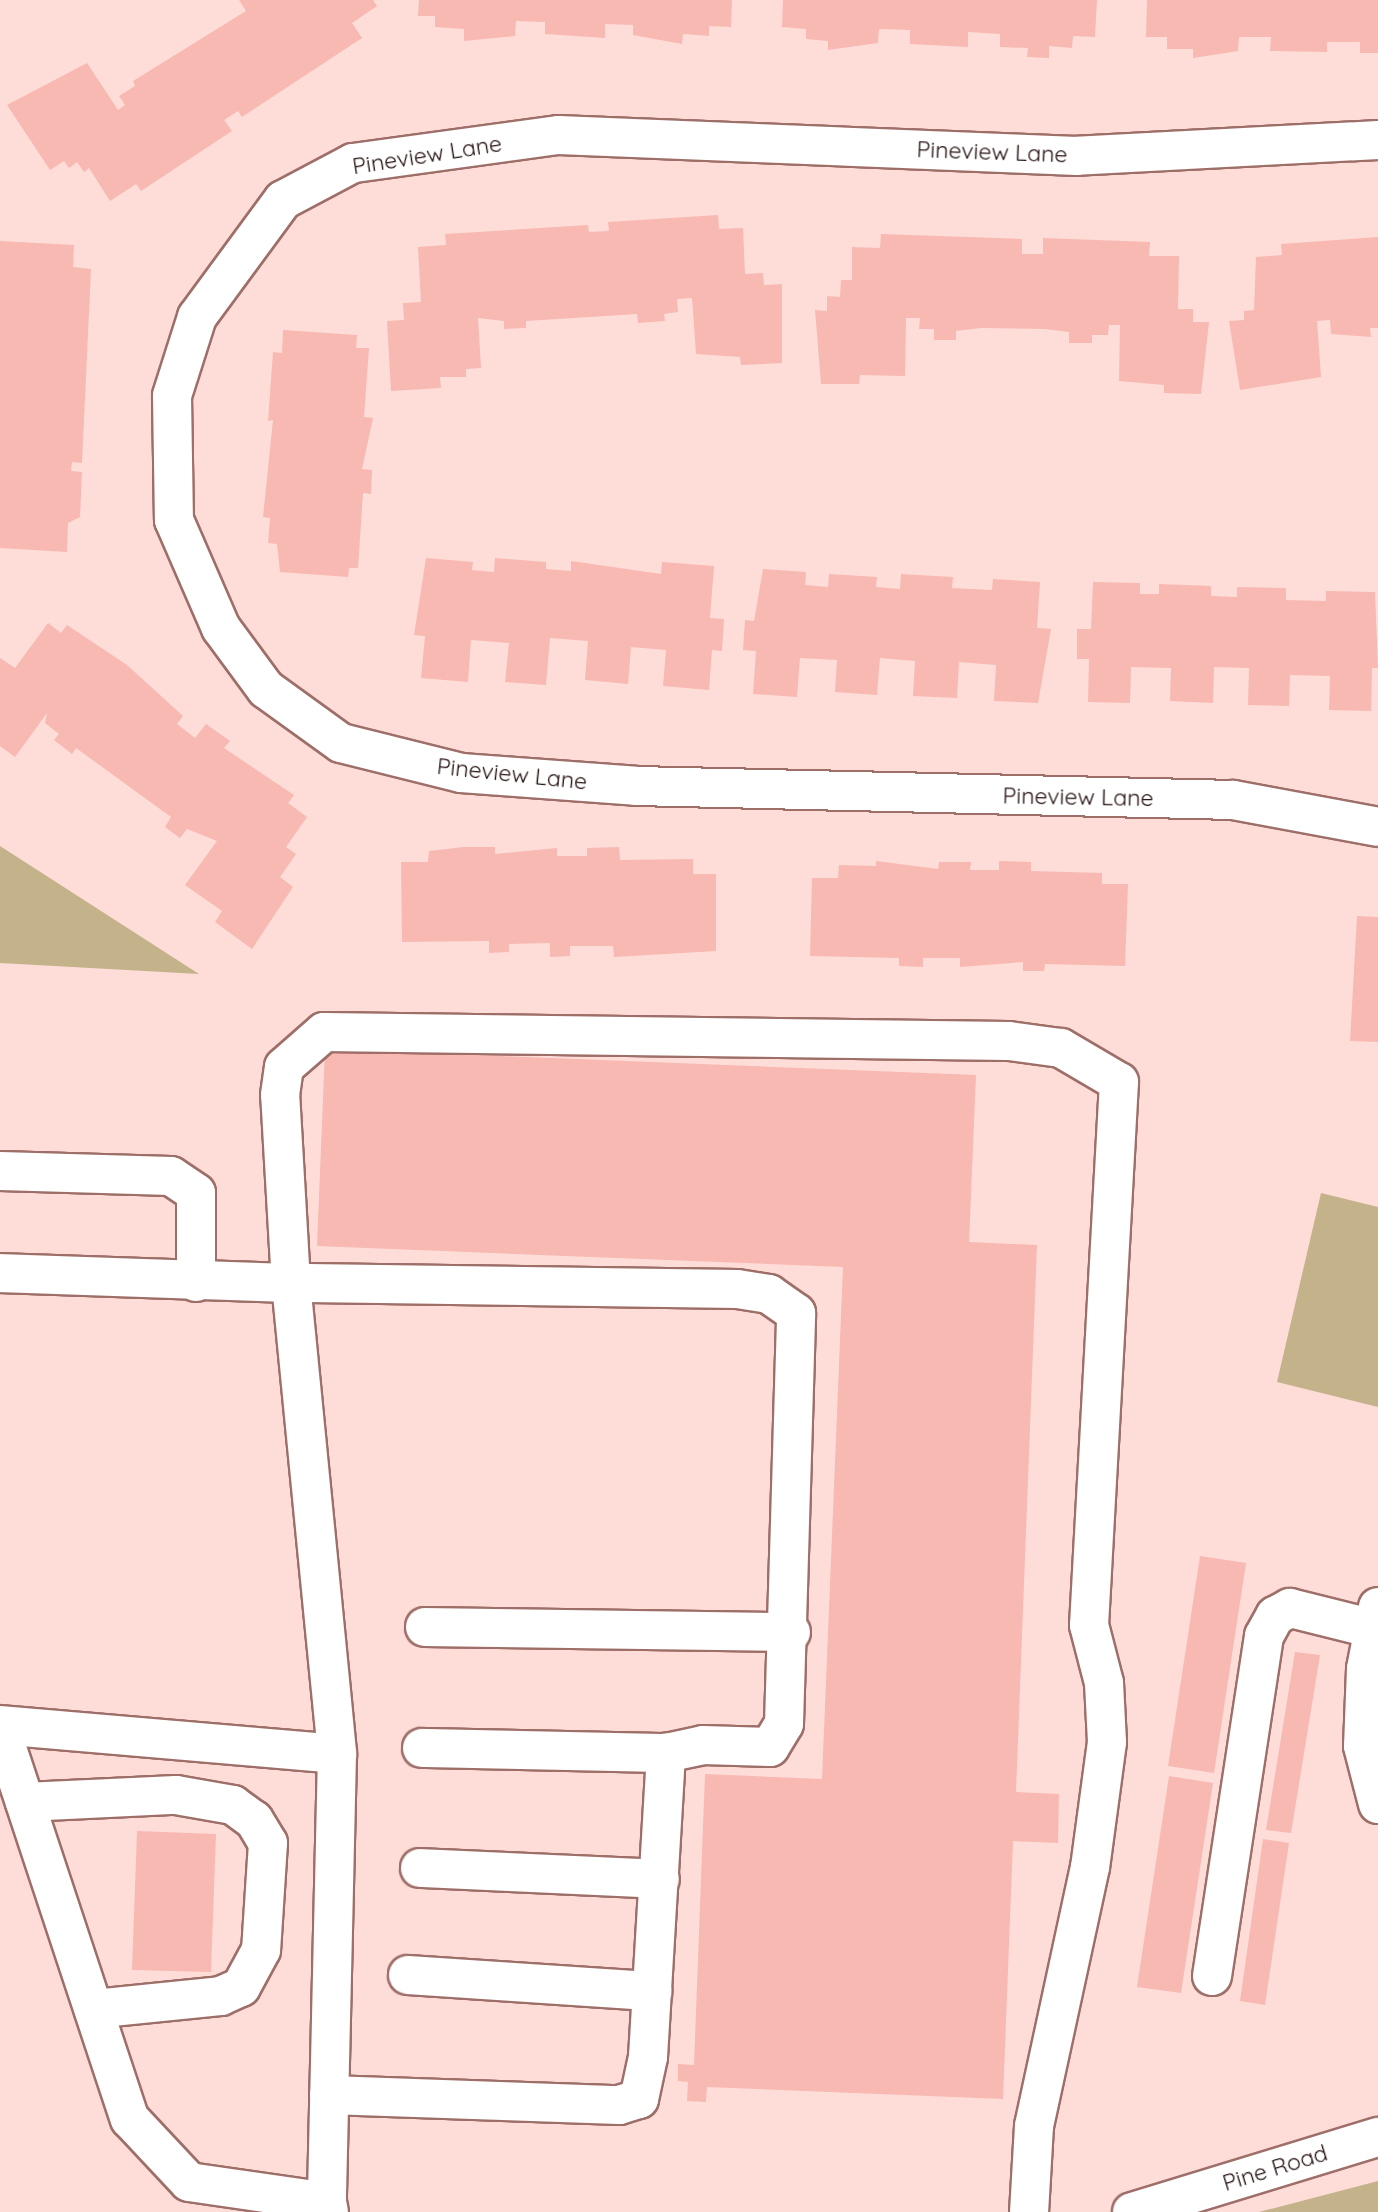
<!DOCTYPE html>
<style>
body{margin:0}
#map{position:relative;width:1378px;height:2212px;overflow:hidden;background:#feddd9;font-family:Quicksand,sans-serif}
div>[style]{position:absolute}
.green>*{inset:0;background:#c4b28a}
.building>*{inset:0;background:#f7b9b1}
.roads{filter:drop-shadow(2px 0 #9e6f69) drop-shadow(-2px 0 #9e6f69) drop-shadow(0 2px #9e6f69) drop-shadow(0 -2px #9e6f69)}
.minor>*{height:38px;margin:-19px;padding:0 19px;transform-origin:19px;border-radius:19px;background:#fff}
span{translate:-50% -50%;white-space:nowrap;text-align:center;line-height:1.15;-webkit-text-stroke:6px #fff;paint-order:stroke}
.street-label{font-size:23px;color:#251210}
</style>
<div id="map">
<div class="green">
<i style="clip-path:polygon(0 846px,199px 974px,0 963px)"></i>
<i style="clip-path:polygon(1321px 1193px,1378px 1207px,1378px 1407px,1277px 1382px)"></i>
<i style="clip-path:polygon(1378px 2181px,1378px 2212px,1259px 2212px)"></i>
</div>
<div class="building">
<i style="clip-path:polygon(239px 0,373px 0,377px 6px,352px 23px,362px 38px,242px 117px,238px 111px,224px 120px,232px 131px,141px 191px,136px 184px,110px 201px,89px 168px,84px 172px,77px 162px,69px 168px,64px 161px,50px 170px,7px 105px,87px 63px,118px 110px,125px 105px,119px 96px,135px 86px,133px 81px,246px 11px)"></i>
<i style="clip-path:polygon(419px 0,732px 0,731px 27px,709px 26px,709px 36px,683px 34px,682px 44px,633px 35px,633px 25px,605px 24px,605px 38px,545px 34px,545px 22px,516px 21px,515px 36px,464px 41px,464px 29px,435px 27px,435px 16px,418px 16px)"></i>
<i style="clip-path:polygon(783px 0,1097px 0,1095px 37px,1073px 36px,1072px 48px,1049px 46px,1049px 58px,1027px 57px,1028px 48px,1000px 47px,1000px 34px,968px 32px,968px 47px,910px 44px,910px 30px,879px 29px,878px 43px,828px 50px,828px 41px,806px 39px,806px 29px,782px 27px)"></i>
<i style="clip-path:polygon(1147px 0,1378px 0,1378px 53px,1360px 53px,1360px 42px,1327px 42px,1327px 52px,1270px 51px,1271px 37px,1239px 37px,1238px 51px,1193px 58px,1193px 49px,1167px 49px,1167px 37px,1146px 37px)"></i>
<i style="clip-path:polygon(718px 215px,719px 229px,743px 228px,745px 274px,763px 273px,764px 285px,782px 284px,782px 363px,741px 365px,740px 357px,696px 354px,692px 298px,677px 299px,678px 312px,664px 314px,665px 321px,638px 323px,637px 314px,526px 321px,526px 328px,504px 329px,504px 321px,478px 318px,481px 368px,466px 369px,466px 377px,440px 377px,441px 388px,391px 391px,387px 321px,404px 320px,403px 303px,421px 302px,418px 247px,446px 245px,445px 234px,588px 225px,589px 232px,609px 231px,608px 222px)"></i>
<i style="clip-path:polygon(881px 234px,1022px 239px,1022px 254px,1043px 254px,1043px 238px,1150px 242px,1149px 256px,1179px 256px,1178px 309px,1193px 309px,1193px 322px,1209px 322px,1201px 394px,1164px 393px,1164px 385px,1119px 381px,1120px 325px,1109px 325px,1108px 335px,1092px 335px,1092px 343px,1069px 343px,1069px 332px,1045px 329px,981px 328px,956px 331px,956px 340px,934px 340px,934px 329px,919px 329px,920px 318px,906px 318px,905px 376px,860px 375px,859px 384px,821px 384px,815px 310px,827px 311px,827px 296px,840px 297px,841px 280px,852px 280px,852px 247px,880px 248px)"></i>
<i style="clip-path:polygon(1378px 237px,1378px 328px,1370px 328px,1371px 337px,1331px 334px,1330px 320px,1317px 321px,1321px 377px,1240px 390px,1229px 321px,1244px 320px,1244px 311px,1254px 310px,1256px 257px,1282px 255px,1281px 244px)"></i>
<i style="clip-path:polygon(0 241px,74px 245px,73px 267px,91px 269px,82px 463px,72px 462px,71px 471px,82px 472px,80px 517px,68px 523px,67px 552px,0 548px)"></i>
<i style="clip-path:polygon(283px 330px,357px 335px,356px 348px,369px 348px,364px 417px,373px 418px,362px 469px,372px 470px,371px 494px,363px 493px,358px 568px,349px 568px,348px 577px,280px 572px,277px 544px,268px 543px,270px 518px,263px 517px,273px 420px,268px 421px,273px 352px,282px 353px)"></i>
<i style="clip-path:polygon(426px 558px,473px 562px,472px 570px,494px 572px,495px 558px,546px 562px,546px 569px,571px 571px,571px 561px,661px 574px,662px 562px,714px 566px,710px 618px,724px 619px,722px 651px,712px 650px,709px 690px,663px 686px,666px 650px,631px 647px,628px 684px,585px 680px,588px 641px,550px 638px,546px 685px,505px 682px,509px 643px,471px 640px,468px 682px,421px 678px,425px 636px,414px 635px)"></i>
<i style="clip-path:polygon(763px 569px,806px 572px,805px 585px,828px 587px,829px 574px,877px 577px,876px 587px,900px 589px,901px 574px,953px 577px,952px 588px,992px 590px,993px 579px,1040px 582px,1037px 628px,1051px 629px,1038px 703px,994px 701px,996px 665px,959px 662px,957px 698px,913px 696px,915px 661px,880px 658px,877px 695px,835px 692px,837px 660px,800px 658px,797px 697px,753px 694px,756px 651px,743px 650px,745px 620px,754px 621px)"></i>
<i style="clip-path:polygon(1093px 582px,1140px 583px,1140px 594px,1159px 594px,1159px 584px,1211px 586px,1211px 596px,1237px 597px,1237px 587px,1286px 588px,1286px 600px,1326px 601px,1326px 591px,1375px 592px,1378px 668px,1372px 668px,1371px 711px,1329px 710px,1330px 676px,1290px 675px,1289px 706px,1248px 705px,1249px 668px,1214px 667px,1213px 703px,1170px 701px,1171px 668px,1131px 667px,1130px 703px,1088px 702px,1089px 659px,1077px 659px,1077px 629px,1091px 629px)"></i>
<i style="clip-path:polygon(48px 623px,61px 633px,67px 625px,127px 665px,183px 716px,177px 724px,195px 738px,206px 724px,230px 741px,224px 748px,294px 795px,288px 803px,307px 817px,286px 847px,296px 854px,280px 877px,293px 887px,252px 949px,215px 922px,222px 911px,185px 885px,217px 841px,187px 829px,180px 838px,165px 827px,171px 817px,76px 748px,72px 754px,54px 740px,59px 734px,45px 723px,47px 713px,15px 757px,0 746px,0 658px,15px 668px)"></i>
<i style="clip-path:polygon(464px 847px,495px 847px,495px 854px,557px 848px,557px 856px,587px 856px,587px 848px,619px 847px,620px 860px,693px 859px,693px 874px,716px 874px,716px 951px,614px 957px,613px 946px,570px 946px,570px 956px,550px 957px,550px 943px,509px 944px,509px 952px,489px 953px,489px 941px,402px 942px,401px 862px,428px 862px,429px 851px)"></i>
<i style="clip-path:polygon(876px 861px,938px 869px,939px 862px,971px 862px,970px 870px,999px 870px,999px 861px,1031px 862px,1031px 871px,1102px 873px,1102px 884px,1128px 884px,1125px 966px,1045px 964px,1044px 971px,1023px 971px,1023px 962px,960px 967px,960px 958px,923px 958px,923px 967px,899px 966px,899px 958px,810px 956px,812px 878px,838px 878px,839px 865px,876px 866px)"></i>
<i style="clip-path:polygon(1357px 916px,1378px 917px,1378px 1042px,1350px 1041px)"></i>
<i style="clip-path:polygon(325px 1049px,976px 1075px,969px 1242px,1037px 1245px,1016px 1792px,1059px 1794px,1058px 1843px,1013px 1841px,1003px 2099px,707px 2087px,706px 2102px,687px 2101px,688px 2082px,678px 2081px,678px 2064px,694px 2065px,705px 1774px,822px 1779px,843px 1267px,317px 1246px)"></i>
<i style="clip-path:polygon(1200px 1556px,1246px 1563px,1214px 1773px,1168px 1766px)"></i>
<i style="clip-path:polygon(1295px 1652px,1320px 1655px,1291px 1833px,1266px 1830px)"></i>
<i style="clip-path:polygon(1169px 1776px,1213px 1783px,1181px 1993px,1137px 1987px)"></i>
<i style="clip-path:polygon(137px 1831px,216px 1834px,211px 1972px,132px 1970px)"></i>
<i style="clip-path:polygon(1263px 1839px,1289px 1843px,1265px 2005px,1240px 2001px)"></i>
</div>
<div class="roads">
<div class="minor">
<i style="left:1378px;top:140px;width:301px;rotate:177deg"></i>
<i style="left:1077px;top:156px;width:519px;rotate:-177.68deg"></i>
<i style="left:558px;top:135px;width:207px;rotate:172.2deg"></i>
<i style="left:353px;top:163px;width:79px;rotate:152.1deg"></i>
<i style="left:283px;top:200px;width:145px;rotate:126.3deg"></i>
<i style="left:197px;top:317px;width:83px;rotate:107.6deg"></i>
<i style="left:172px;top:396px;width:124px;rotate:89.1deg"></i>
<i style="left:174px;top:520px;width:118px;rotate:66.5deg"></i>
<i style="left:221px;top:628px;width:76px;rotate:53.6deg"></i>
<i style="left:266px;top:689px;width:92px;rotate:35.8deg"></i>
<i style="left:341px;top:743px;width:124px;rotate:14deg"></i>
<i style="left:461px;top:773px;width:175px;rotate:4.2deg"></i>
<i style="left:636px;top:786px;width:597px;rotate:1.34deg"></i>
<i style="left:1233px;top:800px;width:147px;rotate:10.5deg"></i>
<i style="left:0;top:1171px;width:171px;rotate:1.7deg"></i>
<i style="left:171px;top:1176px;width:30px;rotate:34deg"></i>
<i style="left:196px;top:1193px;width:89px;rotate:90deg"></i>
<i style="left:0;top:1273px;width:291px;rotate:2deg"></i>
<i style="left:291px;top:1283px;width:473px;rotate:84.4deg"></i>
<i style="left:337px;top:1754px;width:448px;rotate:91.3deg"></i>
<i style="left:1378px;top:1607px;width:63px;rotate:101deg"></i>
<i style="left:1366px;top:1669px;width:77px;rotate:92.2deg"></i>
<i style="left:1363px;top:1746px;width:60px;rotate:75.5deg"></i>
<i style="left:425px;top:1627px;width:366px;rotate:0.8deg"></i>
<i style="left:0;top:1725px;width:338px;rotate:4.9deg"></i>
<i style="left:0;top:1727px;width:413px;rotate:71.7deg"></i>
<i style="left:130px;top:2119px;width:86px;rotate:46.9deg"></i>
<i style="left:189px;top:2182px;width:139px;rotate:8.2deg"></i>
<i style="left:327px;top:2202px;width:10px;rotate:79deg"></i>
<i style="left:422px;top:1748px;width:244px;rotate:1.2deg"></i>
<i style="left:25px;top:1802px;width:151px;rotate:-2.7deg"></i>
<i style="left:176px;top:1795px;width:58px;rotate:10deg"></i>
<i style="left:233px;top:1805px;width:26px;rotate:36deg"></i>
<i style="left:254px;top:1820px;width:27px;rotate:59deg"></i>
<i style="left:268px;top:1843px;width:107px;rotate:93.7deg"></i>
<i style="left:261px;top:1950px;width:42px;rotate:118.4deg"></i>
<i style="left:241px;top:1987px;width:22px;rotate:156deg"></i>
<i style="left:221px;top:1996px;width:128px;rotate:174.2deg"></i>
<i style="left:420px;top:1868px;width:240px;rotate:2.6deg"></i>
<i style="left:408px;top:1975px;width:245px;rotate:3.8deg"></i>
<i style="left:1212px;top:1976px;width:344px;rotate:-81.3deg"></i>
<i style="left:1264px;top:1636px;width:23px;rotate:-61deg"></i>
<i style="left:1275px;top:1616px;width:17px;rotate:-28deg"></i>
<i style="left:1290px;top:1608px;width:87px;rotate:14deg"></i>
<i style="left:329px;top:2095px;width:290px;rotate:2deg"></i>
<i style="left:619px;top:2105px;width:21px;rotate:-17deg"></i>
<i style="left:639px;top:2099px;width:43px;rotate:-77.9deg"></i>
<i style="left:648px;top:2057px;width:305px;rotate:-86.6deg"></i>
<i style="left:666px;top:1753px;width:38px;rotate:-12deg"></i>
<i style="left:703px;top:1745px;width:67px;rotate:1.7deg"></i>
<i style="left:770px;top:1747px;width:27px;rotate:-59deg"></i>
<i style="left:784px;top:1724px;width:411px;rotate:-88.3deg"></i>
<i style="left:796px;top:1313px;width:33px;rotate:-145deg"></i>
<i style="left:769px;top:1294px;width:32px;rotate:-171deg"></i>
<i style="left:737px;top:1289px;width:446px;rotate:-179.2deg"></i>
<i style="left:291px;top:1283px;width:188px;rotate:-93.3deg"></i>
<i style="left:280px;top:1095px;width:28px;rotate:-82deg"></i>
<i style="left:284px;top:1067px;width:53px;rotate:-41.2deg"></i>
<i style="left:324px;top:1032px;width:685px;rotate:0.75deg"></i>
<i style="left:1009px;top:1041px;width:52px;rotate:7.7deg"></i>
<i style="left:1061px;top:1048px;width:67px;rotate:30.4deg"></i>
<i style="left:1119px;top:1082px;width:544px;rotate:93.16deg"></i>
<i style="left:1089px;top:1625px;width:60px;rotate:75.5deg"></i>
<i style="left:1104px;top:1683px;width:59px;rotate:87.1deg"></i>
<i style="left:1107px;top:1742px;width:126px;rotate:97.7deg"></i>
<i style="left:1090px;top:1867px;width:265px;rotate:102.2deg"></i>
<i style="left:1034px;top:2126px;width:86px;rotate:93.3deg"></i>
<i style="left:1132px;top:2212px;width:257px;rotate:-17deg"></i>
</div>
</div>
<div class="street-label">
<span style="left:992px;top:152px;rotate:2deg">Pineview Lane</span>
<span style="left:427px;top:155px;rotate:-9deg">Pineview Lane</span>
<span style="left:512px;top:774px;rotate:6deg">Pineview Lane</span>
<span style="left:1078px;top:797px;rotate:1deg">Pineview Lane</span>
<span style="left:1275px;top:2168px;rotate:-17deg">Pine Road</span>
</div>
</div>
